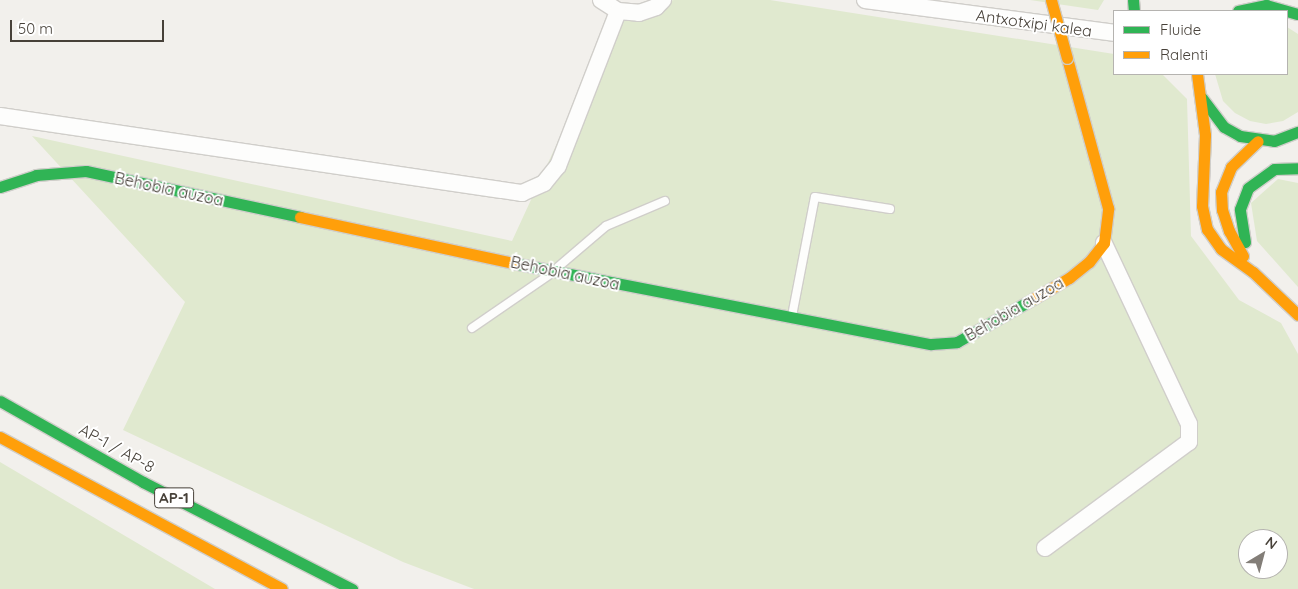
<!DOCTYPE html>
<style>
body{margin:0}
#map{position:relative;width:1298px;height:589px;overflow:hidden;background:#f2f0ec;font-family:Quicksand,sans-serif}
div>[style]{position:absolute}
.green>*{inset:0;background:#e0e9cf}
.roads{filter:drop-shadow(1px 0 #d0ceca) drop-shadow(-1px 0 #d0ceca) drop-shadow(0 1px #d0ceca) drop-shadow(0 -1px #d0ceca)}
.lane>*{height:8px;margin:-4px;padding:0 4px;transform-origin:4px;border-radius:4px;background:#fdfdfc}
.street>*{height:16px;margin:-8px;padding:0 8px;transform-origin:8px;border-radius:8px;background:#fdfdfc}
.fast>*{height:11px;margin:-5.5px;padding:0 5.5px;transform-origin:5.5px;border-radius:5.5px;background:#30b455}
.slow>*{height:11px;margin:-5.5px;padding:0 5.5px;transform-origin:5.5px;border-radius:5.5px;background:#ff9f0a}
.bridges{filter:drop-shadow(1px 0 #d0ccc4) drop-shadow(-1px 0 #d0ccc4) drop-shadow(0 1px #d0ccc4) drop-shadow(0 -1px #d0ccc4)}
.slow-bridge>*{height:11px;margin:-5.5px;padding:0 5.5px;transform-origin:5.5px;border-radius:5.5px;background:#ff9f0a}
span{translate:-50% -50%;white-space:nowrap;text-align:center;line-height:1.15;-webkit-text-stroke:4px #fff;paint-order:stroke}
.shield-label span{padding:1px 4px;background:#fff;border:1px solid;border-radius:4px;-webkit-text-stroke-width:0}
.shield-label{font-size:15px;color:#474139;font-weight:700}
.street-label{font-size:16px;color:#474139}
.legend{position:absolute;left:1113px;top:10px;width:175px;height:65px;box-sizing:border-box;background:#fff;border:1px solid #b5b3b0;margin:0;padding:6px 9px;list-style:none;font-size:15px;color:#474139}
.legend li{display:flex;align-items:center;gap:10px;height:25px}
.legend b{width:25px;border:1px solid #b5b3b0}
.north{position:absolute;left:1238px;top:529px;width:50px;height:50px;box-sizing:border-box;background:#fff;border:1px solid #b5b3b0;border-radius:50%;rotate:37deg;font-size:14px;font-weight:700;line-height:20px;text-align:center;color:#474139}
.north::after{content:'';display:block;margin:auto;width:18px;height:22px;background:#837e78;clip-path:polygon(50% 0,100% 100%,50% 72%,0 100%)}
.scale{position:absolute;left:10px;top:20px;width:154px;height:22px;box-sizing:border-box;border:2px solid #474139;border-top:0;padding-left:6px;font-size:15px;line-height:18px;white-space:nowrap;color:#474139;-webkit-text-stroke:4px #fff;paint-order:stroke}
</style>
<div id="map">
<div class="green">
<i style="clip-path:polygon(evenodd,674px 0,770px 0,1114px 54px,1114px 74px,1162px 74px,1187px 99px,1191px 236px,1239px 300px,1281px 323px,1298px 354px,1298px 589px,474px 589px,403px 562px,123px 430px,185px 302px,32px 136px,512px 241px,618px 11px,674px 0,1248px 539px,1278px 539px,1278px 569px,1248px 569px,1248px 539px)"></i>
<i style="clip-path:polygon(1030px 0,1104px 0,1098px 10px)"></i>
<i style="clip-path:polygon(1287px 27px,1298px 34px,1298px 112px,1283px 121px,1266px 124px,1250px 121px,1235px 113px,1223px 101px,1215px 74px,1287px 74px)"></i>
<i style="clip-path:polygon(1278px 179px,1298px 183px,1298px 287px,1257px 241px,1251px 203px)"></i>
<i style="clip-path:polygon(0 462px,215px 589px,0 589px)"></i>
</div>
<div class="roads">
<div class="lane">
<i style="left:558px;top:267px;width:63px;rotate:-40.5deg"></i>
<i style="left:606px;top:226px;width:64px;rotate:-23deg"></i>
<i style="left:792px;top:316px;width:121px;rotate:-79.1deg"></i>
<i style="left:815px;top:197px;width:76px;rotate:9.1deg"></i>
<i style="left:472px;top:328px;width:93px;rotate:-34.5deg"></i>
</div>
<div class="street">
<i style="left:601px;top:0;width:20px;rotate:33deg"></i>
<i style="left:618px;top:11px;width:21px;rotate:5deg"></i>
<i style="left:639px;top:13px;width:18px;rotate:-19deg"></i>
<i style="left:656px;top:7px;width:10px;rotate:-45deg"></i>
<i style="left:865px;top:0;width:251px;rotate:7.5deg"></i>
<i style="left:0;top:116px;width:528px;rotate:8.39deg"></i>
<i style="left:522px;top:193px;width:24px;rotate:-24deg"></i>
<i style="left:544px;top:183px;width:22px;rotate:-51deg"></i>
<i style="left:558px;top:166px;width:166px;rotate:-68.8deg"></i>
<i style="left:1045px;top:548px;width:179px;rotate:-36.4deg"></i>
<i style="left:1189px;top:442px;width:18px;rotate:-90deg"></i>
<i style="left:1189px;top:424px;width:200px;rotate:-115.2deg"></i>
</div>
<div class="fast">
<i style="left:1133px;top:0;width:11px;rotate:85deg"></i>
<i style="left:1238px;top:11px;width:29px;rotate:-12deg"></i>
<i style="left:1266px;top:5px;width:33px;rotate:16deg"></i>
<i style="left:1202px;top:98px;width:36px;rotate:53deg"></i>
<i style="left:1224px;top:127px;width:18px;rotate:29deg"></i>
<i style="left:1240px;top:136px;width:34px;rotate:8deg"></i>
<i style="left:1274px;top:141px;width:26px;rotate:-21deg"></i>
<i style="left:0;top:187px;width:38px;rotate:-18deg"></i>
<i style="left:36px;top:175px;width:50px;rotate:-4.6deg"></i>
<i style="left:86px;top:171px;width:219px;rotate:12.1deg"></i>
<i style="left:1245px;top:242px;width:33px;rotate:-99deg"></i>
<i style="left:1240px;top:209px;width:22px;rotate:-69deg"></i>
<i style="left:1248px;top:188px;width:32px;rotate:-36deg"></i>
<i style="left:1274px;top:169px;width:24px;rotate:-2deg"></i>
<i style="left:513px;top:263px;width:426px;rotate:11deg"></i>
<i style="left:931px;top:344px;width:26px;rotate:-4deg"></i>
<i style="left:957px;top:342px;width:87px;rotate:-29.5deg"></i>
<i style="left:0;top:401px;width:164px;rotate:29.5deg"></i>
<i style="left:143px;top:482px;width:235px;rotate:27.1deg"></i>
</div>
<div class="slow">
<i style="left:1197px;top:74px;width:62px;rotate:82.5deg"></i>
<i style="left:1205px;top:135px;width:71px;rotate:92.4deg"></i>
<i style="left:1202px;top:206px;width:24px;rotate:78deg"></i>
<i style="left:1207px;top:229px;width:24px;rotate:55deg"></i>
<i style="left:1221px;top:249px;width:39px;rotate:36deg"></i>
<i style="left:1253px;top:272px;width:62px;rotate:43.7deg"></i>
<i style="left:300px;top:217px;width:218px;rotate:12.2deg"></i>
<i style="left:1243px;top:256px;width:29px;rotate:-119deg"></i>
<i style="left:1229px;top:231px;width:22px;rotate:-108deg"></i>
<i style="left:1222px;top:210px;width:18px;rotate:-93deg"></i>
<i style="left:1221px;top:192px;width:27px;rotate:-68deg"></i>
<i style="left:1231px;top:167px;width:37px;rotate:-44deg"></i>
<i style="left:1033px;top:299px;width:42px;rotate:-30.3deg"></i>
<i style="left:1069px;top:278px;width:26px;rotate:-39deg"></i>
<i style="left:1089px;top:262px;width:24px;rotate:-52deg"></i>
<i style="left:1104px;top:243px;width:35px;rotate:-83deg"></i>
<i style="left:1108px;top:208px;width:156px;rotate:-105.3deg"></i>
<i style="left:0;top:437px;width:320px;rotate:28.3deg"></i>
</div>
</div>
<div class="bridges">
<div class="slow-bridge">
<i style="left:1051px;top:0;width:60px;rotate:74.6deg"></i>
</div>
</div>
<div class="shield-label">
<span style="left:174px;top:498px">AP-1</span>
</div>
<div class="street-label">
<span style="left:1034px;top:23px;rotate:8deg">Antxotxipi kalea</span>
<span style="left:169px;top:189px;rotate:12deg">Behobia auzoa</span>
<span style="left:565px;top:273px;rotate:12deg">Behobia auzoa</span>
<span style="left:1014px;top:309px;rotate:-30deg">Behobia auzoa</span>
<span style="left:117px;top:448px;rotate:29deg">AP-1 / AP-8</span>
</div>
<ul class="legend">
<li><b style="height:6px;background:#30b455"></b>Fluide</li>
<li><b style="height:6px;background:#ff9f0a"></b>Ralenti</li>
</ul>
<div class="north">N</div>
<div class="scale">50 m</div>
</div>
